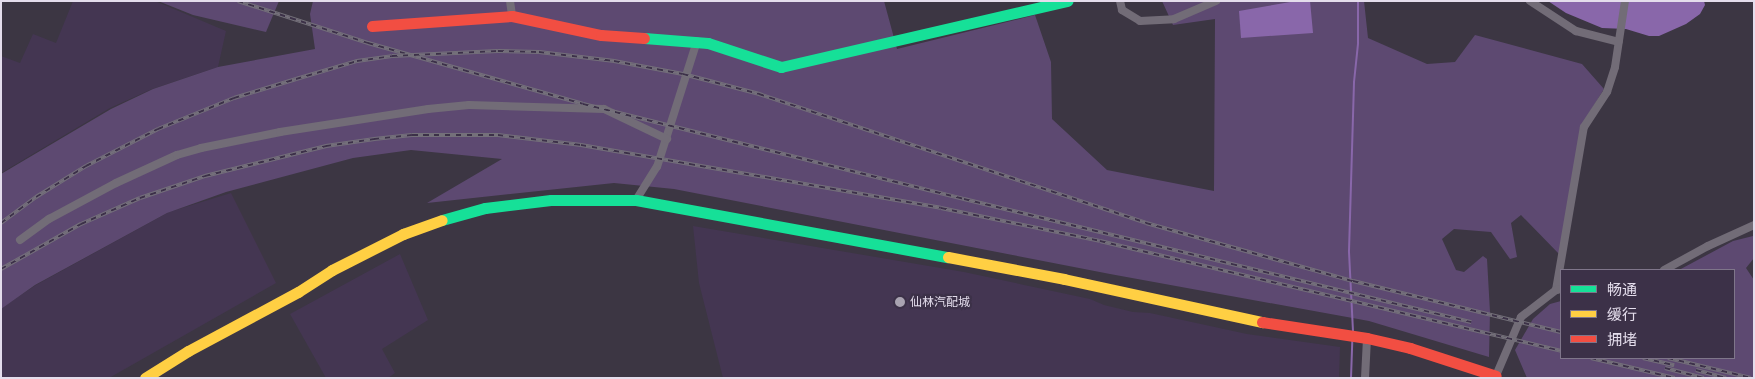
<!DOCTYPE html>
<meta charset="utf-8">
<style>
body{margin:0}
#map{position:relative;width:1755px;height:379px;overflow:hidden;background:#3c3643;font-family:"IBM Plex Serif","Noto Sans SC",serif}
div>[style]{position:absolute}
.built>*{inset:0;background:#443652}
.green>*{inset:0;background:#5d4971}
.water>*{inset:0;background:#8967aa}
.stream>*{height:2px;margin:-1px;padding:0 1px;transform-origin:1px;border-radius:1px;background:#8967aa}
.street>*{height:8px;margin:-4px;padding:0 4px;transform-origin:4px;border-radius:4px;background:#726c77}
.fast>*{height:11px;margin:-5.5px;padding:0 5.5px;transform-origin:5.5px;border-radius:5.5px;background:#16e098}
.slow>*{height:11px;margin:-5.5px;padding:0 5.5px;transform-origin:5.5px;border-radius:5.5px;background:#ffcf43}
.jam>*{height:11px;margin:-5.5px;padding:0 5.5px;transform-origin:5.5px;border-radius:5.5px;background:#f24e42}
.rail>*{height:4px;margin-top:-2px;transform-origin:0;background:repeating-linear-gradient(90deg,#3c3148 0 5.5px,#74707a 0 11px);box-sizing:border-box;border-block:1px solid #74707a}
.dots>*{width:14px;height:14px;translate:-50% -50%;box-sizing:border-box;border:2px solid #3c3148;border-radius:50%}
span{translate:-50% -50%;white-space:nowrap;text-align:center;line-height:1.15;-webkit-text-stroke:4.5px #3c3148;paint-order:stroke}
.poi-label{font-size:12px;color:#e4ddec}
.left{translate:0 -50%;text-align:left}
.frame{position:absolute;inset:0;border:2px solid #e4ddec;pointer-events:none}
.legend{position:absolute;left:1560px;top:269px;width:175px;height:90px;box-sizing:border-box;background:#3c3148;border:1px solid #7f768a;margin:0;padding:6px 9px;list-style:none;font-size:15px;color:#e4ddec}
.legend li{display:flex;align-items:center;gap:10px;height:25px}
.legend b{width:25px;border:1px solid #7f768a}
</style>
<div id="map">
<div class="built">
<i style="clip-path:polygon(73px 1px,155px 1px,226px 31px,218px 67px,152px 89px,110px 108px,1px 173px,1px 56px,20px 63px,33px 34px,56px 43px)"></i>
<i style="clip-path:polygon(231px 193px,276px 283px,109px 378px,1px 378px,1px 308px,36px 285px,169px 212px)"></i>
<i style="clip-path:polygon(693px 226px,964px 272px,1090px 299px,1104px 305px,1133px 312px,1150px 313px,1247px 334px,1340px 347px,1339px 378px,723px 378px,699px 283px)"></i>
<i style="clip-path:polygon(400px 254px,428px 320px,382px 349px,395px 373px,388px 378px,326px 378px,290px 314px)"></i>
</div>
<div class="green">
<i style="clip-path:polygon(158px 1px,279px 1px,266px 32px,193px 15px)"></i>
<i style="clip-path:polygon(313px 1px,884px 1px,897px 49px,1035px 15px,1051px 62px,1052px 119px,1107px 170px,1214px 191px,1215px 19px,1173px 25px,1162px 1px,1364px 1px,1368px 38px,1427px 64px,1455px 62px,1475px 35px,1582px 64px,1604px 89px,1581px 126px,1560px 255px,1521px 215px,1511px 223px,1517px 257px,1510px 259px,1491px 232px,1454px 229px,1442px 239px,1456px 270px,1464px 272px,1483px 256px,1487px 259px,1490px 312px,1489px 357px,1369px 321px,1110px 274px,674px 189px,614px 183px,427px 203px,502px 159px,411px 150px,353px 158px,226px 192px,167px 213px,35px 285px,1px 309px,1px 174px,111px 109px,153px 89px,218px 67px,315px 49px,310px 14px)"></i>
<i style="clip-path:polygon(1753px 236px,1754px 258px,1746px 268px,1754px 280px,1754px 378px,1527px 378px,1515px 350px,1533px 319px,1550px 304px,1561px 301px,1561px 358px,1734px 358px,1734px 270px,1679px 270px,1733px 241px)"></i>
</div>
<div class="water">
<i style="clip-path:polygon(1296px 1px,1310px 1px,1313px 33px,1241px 38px,1239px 11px)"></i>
<i style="clip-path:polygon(1548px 1px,1704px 1px,1705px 5px,1700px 14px,1686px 24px,1659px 36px,1649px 36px,1626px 29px,1602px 28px,1566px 13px)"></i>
</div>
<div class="stream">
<i style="left:1353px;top:331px;width:80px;rotate:-92.9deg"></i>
<i style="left:1349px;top:251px;width:169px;rotate:-88.3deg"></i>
<i style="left:1354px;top:82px;width:39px;rotate:-84deg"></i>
<i style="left:1358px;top:43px;width:42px;rotate:-90deg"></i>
<i style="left:1351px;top:378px;width:37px;rotate:-88deg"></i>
</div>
<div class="street">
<i style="left:510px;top:1px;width:15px;rotate:82deg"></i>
<i style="left:1120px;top:1px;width:9px;rotate:77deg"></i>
<i style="left:1122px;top:10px;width:21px;rotate:31deg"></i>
<i style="left:1140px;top:21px;width:34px;rotate:-3deg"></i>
<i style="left:1174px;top:19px;width:46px;rotate:-23.2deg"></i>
<i style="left:1530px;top:1px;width:55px;rotate:33.1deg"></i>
<i style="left:1576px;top:31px;width:44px;rotate:14.3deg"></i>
<i style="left:636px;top:200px;width:39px;rotate:-58deg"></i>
<i style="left:657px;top:167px;width:132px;rotate:-72.4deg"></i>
<i style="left:20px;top:240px;width:36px;rotate:-36deg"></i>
<i style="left:49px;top:219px;width:76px;rotate:-28.2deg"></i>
<i style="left:116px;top:183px;width:67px;rotate:-24.7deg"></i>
<i style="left:177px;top:155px;width:25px;rotate:-16deg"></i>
<i style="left:201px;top:148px;width:81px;rotate:-11.4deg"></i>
<i style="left:280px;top:132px;width:150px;rotate:-8.8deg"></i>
<i style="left:428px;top:109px;width:41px;rotate:-5.6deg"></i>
<i style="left:469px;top:105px;width:135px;rotate:1.7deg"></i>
<i style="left:604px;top:109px;width:70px;rotate:25.5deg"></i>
<i style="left:1664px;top:270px;width:50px;rotate:-28.6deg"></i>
<i style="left:1708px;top:246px;width:51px;rotate:-24.5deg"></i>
<i style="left:1556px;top:290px;width:165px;rotate:-80.3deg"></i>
<i style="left:1584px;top:127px;width:42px;rotate:-56.7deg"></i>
<i style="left:1607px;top:92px;width:26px;rotate:-72deg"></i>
<i style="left:1615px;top:67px;width:67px;rotate:-81.4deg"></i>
<i style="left:1365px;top:378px;width:40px;rotate:-87.1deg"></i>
<i style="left:1495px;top:378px;width:66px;rotate:-66.9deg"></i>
<i style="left:1521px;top:317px;width:44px;rotate:-37.6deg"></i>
<i style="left:1556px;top:290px;width:5px;rotate:-11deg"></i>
</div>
<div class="fast">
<i style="left:644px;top:38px;width:64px;rotate:4.5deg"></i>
<i style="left:708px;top:43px;width:77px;rotate:18.2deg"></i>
<i style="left:781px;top:67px;width:294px;rotate:-13deg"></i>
<i style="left:442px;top:220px;width:45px;rotate:-15.6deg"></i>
<i style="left:485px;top:208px;width:66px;rotate:-6.9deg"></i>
<i style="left:551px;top:200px;width:85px"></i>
<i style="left:636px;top:200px;width:317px;rotate:10.4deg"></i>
</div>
<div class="slow">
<i style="left:948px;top:257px;width:118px;rotate:10.7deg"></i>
<i style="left:1064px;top:279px;width:203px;rotate:12.3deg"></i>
<i style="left:145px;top:378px;width:51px;rotate:-32.1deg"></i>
<i style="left:188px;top:351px;width:125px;rotate:-28.2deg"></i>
<i style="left:298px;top:292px;width:40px;rotate:-32.9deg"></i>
<i style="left:332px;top:270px;width:80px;rotate:-26.9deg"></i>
<i style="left:403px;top:234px;width:41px;rotate:-19.7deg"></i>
</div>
<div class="jam">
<i style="left:372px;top:26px;width:140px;rotate:-4.1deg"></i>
<i style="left:512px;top:16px;width:91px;rotate:12.1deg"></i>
<i style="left:601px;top:35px;width:43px;rotate:4deg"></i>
<i style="left:1262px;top:322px;width:106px;rotate:8.7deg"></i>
<i style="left:1367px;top:338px;width:44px;rotate:13.1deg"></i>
<i style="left:1410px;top:348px;width:90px;rotate:18deg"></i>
</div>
<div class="rail">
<i style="left:238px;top:1px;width:137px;rotate:17.9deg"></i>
<i style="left:368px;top:43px;width:223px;rotate:15.8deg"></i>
<i style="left:583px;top:104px;width:393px;rotate:14deg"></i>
<i style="left:964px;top:199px;width:522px;rotate:13.64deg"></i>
<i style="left:1px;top:223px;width:44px;rotate:-36.6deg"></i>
<i style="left:36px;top:197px;width:59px;rotate:-31.8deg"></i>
<i style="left:86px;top:166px;width:81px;rotate:-27.2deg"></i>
<i style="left:158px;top:129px;width:82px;rotate:-22.2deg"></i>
<i style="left:234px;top:98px;width:65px;rotate:-17deg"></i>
<i style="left:296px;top:79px;width:64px;rotate:-16.4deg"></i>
<i style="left:357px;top:61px;width:35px;rotate:-8deg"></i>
<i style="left:392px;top:56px;width:106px;rotate:-2.7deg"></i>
<i style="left:498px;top:51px;width:41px;rotate:1.4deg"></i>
<i style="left:539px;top:52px;width:76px;rotate:6.8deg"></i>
<i style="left:614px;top:61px;width:70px;rotate:10.7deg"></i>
<i style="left:683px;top:74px;width:79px;rotate:14.7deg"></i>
<i style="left:759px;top:94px;width:408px;rotate:18.4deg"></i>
<i style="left:1146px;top:223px;width:215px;rotate:15.7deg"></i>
<i style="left:1353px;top:281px;width:214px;rotate:13.8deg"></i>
<i style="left:1px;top:269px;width:92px;rotate:-29.4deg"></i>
<i style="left:81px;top:224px;width:64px;rotate:-23.8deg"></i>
<i style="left:140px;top:198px;width:69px;rotate:-18.7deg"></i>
<i style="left:205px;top:176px;width:125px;rotate:-13.9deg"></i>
<i style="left:326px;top:146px;width:49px;rotate:-8.3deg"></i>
<i style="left:374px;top:139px;width:38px;rotate:-6deg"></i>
<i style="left:412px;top:135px;width:86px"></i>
<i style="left:498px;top:135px;width:84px;rotate:6.9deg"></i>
<i style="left:581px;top:145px;width:365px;rotate:9.9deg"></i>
<i style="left:941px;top:208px;width:162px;rotate:11.7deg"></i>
<i style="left:1100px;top:241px;width:474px;rotate:13.4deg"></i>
<i style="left:1591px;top:358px;width:86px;rotate:13.4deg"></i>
<i style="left:1643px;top:358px;width:32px;rotate:13deg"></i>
<i style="left:1668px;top:358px;width:85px;rotate:13.5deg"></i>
<i style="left:1665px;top:368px;width:40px;rotate:14.4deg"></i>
<i style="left:1696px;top:370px;width:31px;rotate:15deg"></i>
</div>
<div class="dots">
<i style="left:900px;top:302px;background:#a9a3b1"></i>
</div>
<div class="poi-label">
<span class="left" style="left:910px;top:302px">仙林汽配城</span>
</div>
<div class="frame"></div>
<ul class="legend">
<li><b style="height:6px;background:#16e098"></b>畅通</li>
<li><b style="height:6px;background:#ffcf43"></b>缓行</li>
<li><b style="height:6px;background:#f24e42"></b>拥堵</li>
</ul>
</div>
